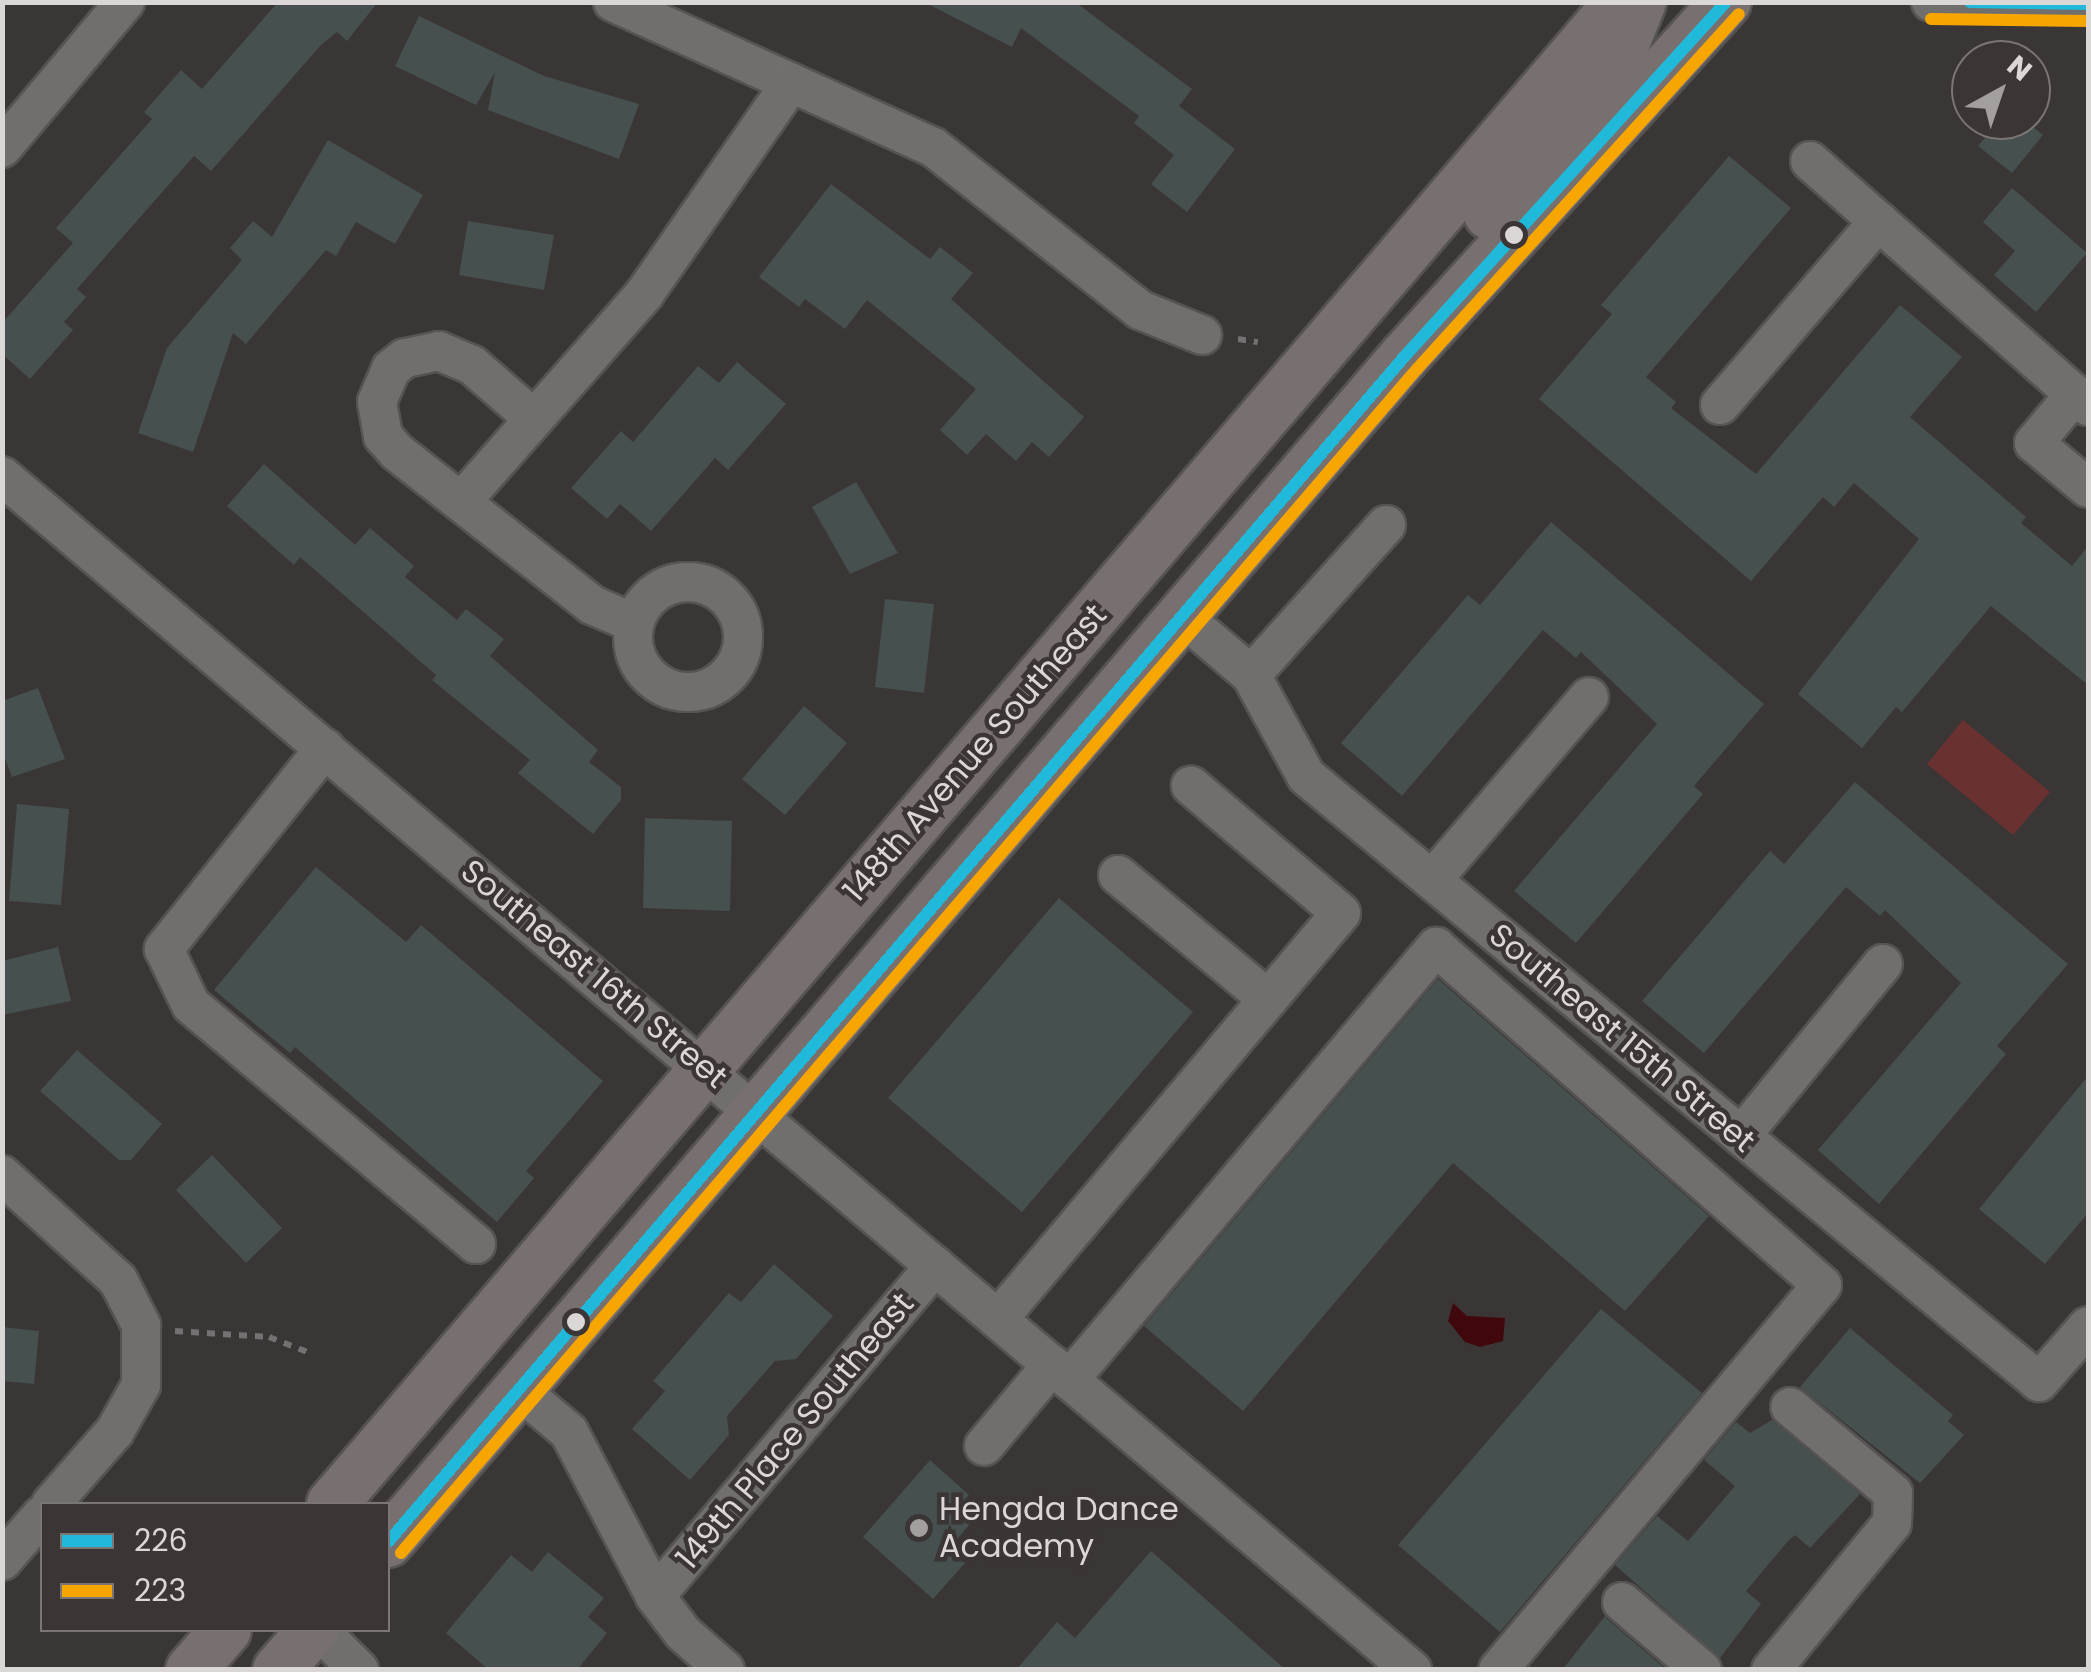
<!DOCTYPE html>
<style>
body{margin:0}
#map{position:relative;width:2091px;height:1672px;overflow:hidden;background:#3a3636;font-family:Poppins,sans-serif}
div>[style]{position:absolute}
.green>*{inset:0;background:#69312f}
.water>*{inset:0;background:#40080c}
.building>*{inset:0;background:#45504f}
.path>*{height:6px;margin-top:-3px;transform-origin:0;background:repeating-linear-gradient(90deg,#737171 0 8px,transparent 0 16px)}
.roads{filter:drop-shadow(2px 0 #565353) drop-shadow(-2px 0 #565353) drop-shadow(0 2px #565353) drop-shadow(0 -2px #565353)}
.minor>*{height:38px;margin:-19px;padding:0 19px;transform-origin:19px;border-radius:19px;background:#716f6e}
.minor>.ring{margin:-19px;padding:0;box-sizing:content-box;background:none;border:38px solid #716f6e;border-radius:50%}
.major>*{height:50px;margin:-25px;padding:0 25px;transform-origin:25px;border-radius:25px;background:#78706f}
.bus-1>*{height:12px;margin:-6px;padding:0 6px;transform-origin:6px;border-radius:6px;background:#20b9da}
.bus-2>*{height:12px;margin:-6px;padding:0 6px;transform-origin:6px;border-radius:6px;background:#f7a600}
.dots>*{width:28px;height:28px;translate:-50% -50%;box-sizing:border-box;border:5px solid #3b3535;border-radius:50%}
span{translate:-50% -50%;white-space:nowrap;text-align:center;line-height:1.15;-webkit-text-stroke:9px #3b3535;paint-order:stroke}
.street-label{font-size:32px;color:#dad7d6}
.poi-label{font-size:32px;color:#dad7d6}
.left{translate:0 -50%;text-align:left}
.frame{position:absolute;inset:0;border:5px solid #dad7d6;pointer-events:none}
.legend{position:absolute;left:40px;top:1502px;width:350px;height:130px;box-sizing:border-box;background:#3b3535;border:2px solid #7b7675;margin:0;padding:12px 18px;list-style:none;font-size:30px;color:#dad7d6}
.legend li{display:flex;align-items:center;gap:20px;height:50px}
.legend b{width:50px;border:2px solid #7b7675}
.north{position:absolute;left:1951px;top:40px;width:100px;height:100px;box-sizing:border-box;background:#3b3535;border:2px solid #7b7675;border-radius:50%;rotate:40deg;font-size:28px;font-weight:700;line-height:40px;text-align:center;color:#dad7d6}
.north::after{content:'';display:block;margin:auto;width:35px;height:45px;background:#a29f9e;clip-path:polygon(50% 0,100% 100%,50% 72%,0 100%)}
</style>
<div id="map">
<div class="green">
<i style="clip-path:polygon(1963px 720px,2050px 792px,2013px 835px,1927px 764px)"></i>
</div>
<div class="water">
<i style="clip-path:polygon(1453px 1303px,1467px 1316px,1505px 1318px,1503px 1341px,1480px 1347px,1465px 1342px,1448px 1321px)"></i>
</div>
<div class="building">
<i style="clip-path:polygon(278px 2px,378px 2px,347px 41px,337px 32px,320px 46px,211px 171px,194px 156px,77px 289px,86px 297px,64px 322px,73px 330px,30px 379px,2px 354px,2px 323px,73px 243px,56px 228px,152px 119px,144px 112px,181px 70px,202px 89px)"></i>
<i style="clip-path:polygon(924px 2px,1075px 2px,1192px 89px,1179px 106px,1235px 149px,1187px 212px,1151px 184px,1174px 155px,1134px 123px,1139px 116px,1021px 28px,1012px 47px)"></i>
<i style="clip-path:polygon(419px 16px,544px 76px,639px 104px,619px 159px,488px 110px,495px 72px,476px 105px,395px 66px)"></i>
<i style="clip-path:polygon(2000px 120px,2024px 120px,2043px 135px,2012px 173px,1978px 146px)"></i>
<i style="clip-path:polygon(328px 140px,423px 195px,395px 244px,356px 222px,336px 256px,326px 250px,246px 344px,233px 333px,193px 452px,138px 433px,167px 348px,242px 260px,230px 248px,253px 221px,272px 237px)"></i>
<i style="clip-path:polygon(1729px 156px,1791px 208px,1646px 377px,1676px 402px,1671px 408px,1756px 474px,1900px 305px,1962px 357px,1910px 417px,2026px 517px,2021px 523px,2072px 566px,2088px 546px,2088px 685px,1991px 606px,1902px 712px,1896px 707px,1862px 748px,1798px 694px,1919px 539px,1854px 483px,1834px 507px,1823px 497px,1751px 581px,1539px 399px,1612px 314px,1601px 305px)"></i>
<i style="clip-path:polygon(831px 184px,930px 259px,940px 247px,973px 273px,951px 299px,1084px 417px,1049px 457px,1032px 442px,1016px 461px,986px 434px,967px 455px,940px 430px,976px 389px,867px 300px,845px 329px,805px 299px,799px 307px,759px 277px)"></i>
<i style="clip-path:polygon(2012px 188px,2087px 253px,2036px 312px,1994px 275px,2015px 251px,1983px 222px)"></i>
<i style="clip-path:polygon(468px 221px,554px 235px,544px 290px,459px 275px)"></i>
<i style="clip-path:polygon(737px 362px,786px 404px,728px 470px,715px 458px,651px 531px,620px 504px,607px 519px,571px 488px,621px 431px,633px 442px,698px 366px,719px 383px)"></i>
<i style="clip-path:polygon(264px 464px,355px 545px,370px 528px,414px 566px,405px 577px,457px 620px,466px 609px,504px 639px,490px 656px,598px 750px,589px 762px,621px 787px,621px 800px,593px 834px,518px 773px,530px 760px,432px 680px,436px 675px,300px 557px,294px 565px,227px 506px)"></i>
<i style="clip-path:polygon(856px 482px,898px 553px,850px 574px,812px 507px)"></i>
<i style="clip-path:polygon(1551px 522px,1764px 704px,1694px 786px,1703px 794px,1576px 943px,1514px 891px,1657px 724px,1581px 652px,1576px 658px,1543px 630px,1402px 796px,1341px 743px,1468px 595px,1480px 605px)"></i>
<i style="clip-path:polygon(885px 599px,934px 604px,924px 693px,875px 687px)"></i>
<i style="clip-path:polygon(38px 688px,65px 759px,12px 777px,2px 751px,2px 701px)"></i>
<i style="clip-path:polygon(804px 706px,847px 743px,785px 815px,742px 779px)"></i>
<i style="clip-path:polygon(1855px 782px,2068px 964px,1997px 1046px,2006px 1054px,1879px 1204px,1818px 1150px,1961px 983px,1885px 910px,1880px 916px,1846px 887px,1704px 1053px,1642px 1001px,1770px 851px,1784px 864px)"></i>
<i style="clip-path:polygon(17px 804px,69px 809px,61px 905px,9px 901px)"></i>
<i style="clip-path:polygon(645px 818px,732px 821px,730px 911px,643px 908px)"></i>
<i style="clip-path:polygon(316px 867px,406px 942px,421px 925px,603px 1081px,526px 1171px,534px 1178px,497px 1222px,295px 1047px,290px 1053px,214px 990px)"></i>
<i style="clip-path:polygon(1059px 898px,1193px 1012px,1022px 1212px,888px 1098px)"></i>
<i style="clip-path:polygon(58px 947px,71px 1001px,2px 1015px,2px 961px)"></i>
<i style="clip-path:polygon(1438px 979px,1709px 1216px,1625px 1311px,1453px 1163px,1243px 1411px,1144px 1326px)"></i>
<i style="clip-path:polygon(77px 1050px,162px 1124px,131px 1160px,119px 1160px,40px 1091px)"></i>
<i style="clip-path:polygon(2088px 1076px,2088px 1213px,2045px 1264px,1979px 1209px)"></i>
<i style="clip-path:polygon(212px 1155px,282px 1228px,246px 1263px,176px 1190px)"></i>
<i style="clip-path:polygon(774px 1264px,833px 1316px,796px 1359px,775px 1361px,727px 1416px,729px 1435px,690px 1480px,632px 1429px,665px 1391px,653px 1381px,729px 1293px,741px 1302px)"></i>
<i style="clip-path:polygon(1601px 1309px,1702px 1393px,1500px 1632px,1398px 1545px)"></i>
<i style="clip-path:polygon(2px 1327px,39px 1331px,34px 1384px,2px 1381px)"></i>
<i style="clip-path:polygon(1850px 1328px,1953px 1415px,1948px 1421px,1964px 1435px,1920px 1483px,1800px 1387px)"></i>
<i style="clip-path:polygon(1772px 1420px,1860px 1494px,1810px 1548px,1795px 1535px,1788px 1541px,1746px 1591px,1761px 1604px,1720px 1658px,1615px 1565px,1657px 1516px,1688px 1541px,1735px 1486px,1704px 1460px,1736px 1422px,1750px 1433px)"></i>
<i style="clip-path:polygon(930px 1460px,969px 1495px,959px 1506px,974px 1519px,949px 1549px,965px 1563px,933px 1599px,863px 1537px)"></i>
<i style="clip-path:polygon(1151px 1551px,1286px 1670px,1016px 1670px,1057px 1622px,1075px 1638px)"></i>
<i style="clip-path:polygon(548px 1552px,604px 1598px,588px 1617px,607px 1633px,577px 1670px,489px 1670px,446px 1633px,511px 1555px,532px 1572px)"></i>
<i style="clip-path:polygon(1605px 1616px,1607px 1619px,1667px 1670px,1562px 1670px)"></i>
</div>
<div class="path">
<i style="left:1238px;top:339px;width:20px;rotate:9deg"></i>
<i style="left:175px;top:1331px;width:94px;rotate:3.7deg"></i>
<i style="left:269px;top:1337px;width:44px;rotate:21.3deg"></i>
</div>
<div class="roads">
<div class="minor">
<i style="left:613px;top:2px;width:351px;rotate:24.4deg"></i>
<i style="left:933px;top:147px;width:263px;rotate:38.2deg"></i>
<i style="left:1140px;top:310px;width:67px;rotate:22deg"></i>
<i style="left:1931px;top:2px;width:157px;rotate:0.7deg"></i>
<i style="left:2px;top:148px;width:191px;rotate:-49.9deg"></i>
<i style="left:1810px;top:161px;width:371px;rotate:41.4deg"></i>
<i style="left:2075px;top:394px;width:64px;rotate:129.9deg"></i>
<i style="left:2034px;top:443px;width:70px;rotate:39.8deg"></i>
<i style="left:1720px;top:405px;width:243px;rotate:-49.2deg"></i>
<i style="left:534px;top:419px;width:82px;rotate:-138.9deg"></i>
<i style="left:472px;top:365px;width:36px;rotate:-157deg"></i>
<i style="left:439px;top:351px;width:35px;rotate:168deg"></i>
<i style="left:405px;top:358px;width:18px;rotate:142deg"></i>
<i style="left:391px;top:369px;width:36px;rotate:113deg"></i>
<i style="left:377px;top:402px;width:35px;rotate:80deg"></i>
<i style="left:383px;top:436px;width:21px;rotate:49deg"></i>
<i style="left:397px;top:452px;width:248px;rotate:38.1deg"></i>
<i style="left:592px;top:605px;width:46px;rotate:23.2deg"></i>
<i style="left:2px;top:476px;width:1848px;rotate:40.26deg"></i>
<i style="left:461px;top:502px;width:278px;rotate:-48.6deg"></i>
<i style="left:645px;top:293px;width:256px;rotate:-55.2deg"></i>
<i class="ring" style="left:633px;top:582px;width:72px;height:72px"></i>
<i style="left:1183px;top:617px;width:89px;rotate:40.5deg"></i>
<i style="left:1251px;top:675px;width:115px;rotate:61.4deg"></i>
<i style="left:1306px;top:776px;width:951px;rotate:39.58deg"></i>
<i style="left:2039px;top:1382px;width:74px;rotate:-48.8deg"></i>
<i style="left:1251px;top:675px;width:202px;rotate:-48deg"></i>
<i style="left:325px;top:748px;width:258px;rotate:128.7deg"></i>
<i style="left:164px;top:949px;width:62px;rotate:64.3deg"></i>
<i style="left:191px;top:1005px;width:372px;rotate:40deg"></i>
<i style="left:1118px;top:875px;width:195px;rotate:39.6deg"></i>
<i style="left:1432px;top:880px;width:241px;rotate:-49.4deg"></i>
<i style="left:1741px;top:1136px;width:223px;rotate:-50.5deg"></i>
<i style="left:2px;top:1175px;width:156px;rotate:42.2deg"></i>
<i style="left:118px;top:1280px;width:51px;rotate:62.9deg"></i>
<i style="left:141px;top:1325px;width:60px;rotate:90deg"></i>
<i style="left:141px;top:1385px;width:53px;rotate:119.5deg"></i>
<i style="left:115px;top:1431px;width:97px;rotate:131.2deg"></i>
<i style="left:998px;top:1319px;width:531px;rotate:-49.81deg"></i>
<i style="left:1341px;top:913px;width:197px;rotate:-139.7deg"></i>
<i style="left:1069px;top:1380px;width:568px;rotate:-49.72deg"></i>
<i style="left:1436px;top:947px;width:513px;rotate:41.21deg"></i>
<i style="left:1822px;top:1285px;width:503px;rotate:130.08deg"></i>
<i style="left:518px;top:1389px;width:67px;rotate:40.1deg"></i>
<i style="left:569px;top:1432px;width:185px;rotate:62.3deg"></i>
<i style="left:655px;top:1596px;width:46px;rotate:52.9deg"></i>
<i style="left:683px;top:1633px;width:56px;rotate:41.4deg"></i>
<i style="left:984px;top:1446px;width:106px;rotate:-50deg"></i>
<i style="left:2px;top:1561px;width:61px;rotate:-49deg"></i>
<i style="left:655px;top:1596px;width:433px;rotate:-49.7deg"></i>
<i style="left:1622px;top:1602px;width:105px;rotate:40.4deg"></i>
<i style="left:319px;top:1630px;width:57px;rotate:45deg"></i>
<i style="left:1771px;top:1670px;width:190px;rotate:-50.5deg"></i>
<i style="left:1892px;top:1523px;width:30px;rotate:-88deg"></i>
<i style="left:1893px;top:1493px;width:134px;rotate:-140.1deg"></i>
</div>
<div class="major">
<i style="left:1489px;top:214px;width:191px;rotate:-49.2deg"></i>
<i style="left:1614px;top:69px;width:72px;rotate:-68.1deg"></i>
<i style="left:332px;top:1504px;width:1979px;rotate:-49.39deg"></i>
<i style="left:388px;top:1542px;width:1561px;rotate:-49.39deg"></i>
<i style="left:1404px;top:357px;width:479px;rotate:-47.8deg"></i>
<i style="left:191px;top:1670px;width:53px;rotate:-48.8deg"></i>
<i style="left:278px;top:1670px;width:53px;rotate:-48.8deg"></i>
</div>
</div>
<div class="bus-1">
<i style="left:1970px;top:2px;width:118px;rotate:1deg"></i>
<i style="left:388px;top:1542px;width:1561px;rotate:-49.39deg"></i>
<i style="left:1404px;top:357px;width:479px;rotate:-47.8deg"></i>
</div>
<div class="bus-2">
<i style="left:1931px;top:19px;width:157px;rotate:0.7deg"></i>
<i style="left:401px;top:1553px;width:1560px;rotate:-49.37deg"></i>
<i style="left:1417px;top:369px;width:479px;rotate:-47.8deg"></i>
</div>
<div class="dots">
<i style="left:1514px;top:235px;background:#dad7d6"></i>
<i style="left:576px;top:1322px;background:#dad7d6"></i>
<i style="left:919px;top:1528px;background:#a29f9e"></i>
</div>
<div class="street-label">
<span style="left:975px;top:753px;rotate:-49deg">148th Avenue Southeast</span>
<span style="left:594px;top:974px;rotate:40deg">Southeast 16th Street</span>
<span style="left:1622px;top:1038px;rotate:40deg">Southeast 15th Street</span>
<span style="left:795px;top:1431px;rotate:-50deg">149th Place Southeast</span>
</div>
<div class="poi-label">
<span class="left" style="left:939px;top:1528px">Hengda Dance<br>Academy</span>
</div>
<div class="frame"></div>
<ul class="legend">
<li><b style="height:12px;background:#20b9da"></b>226</li>
<li><b style="height:12px;background:#f7a600"></b>223</li>
</ul>
<div class="north">N</div>
</div>
